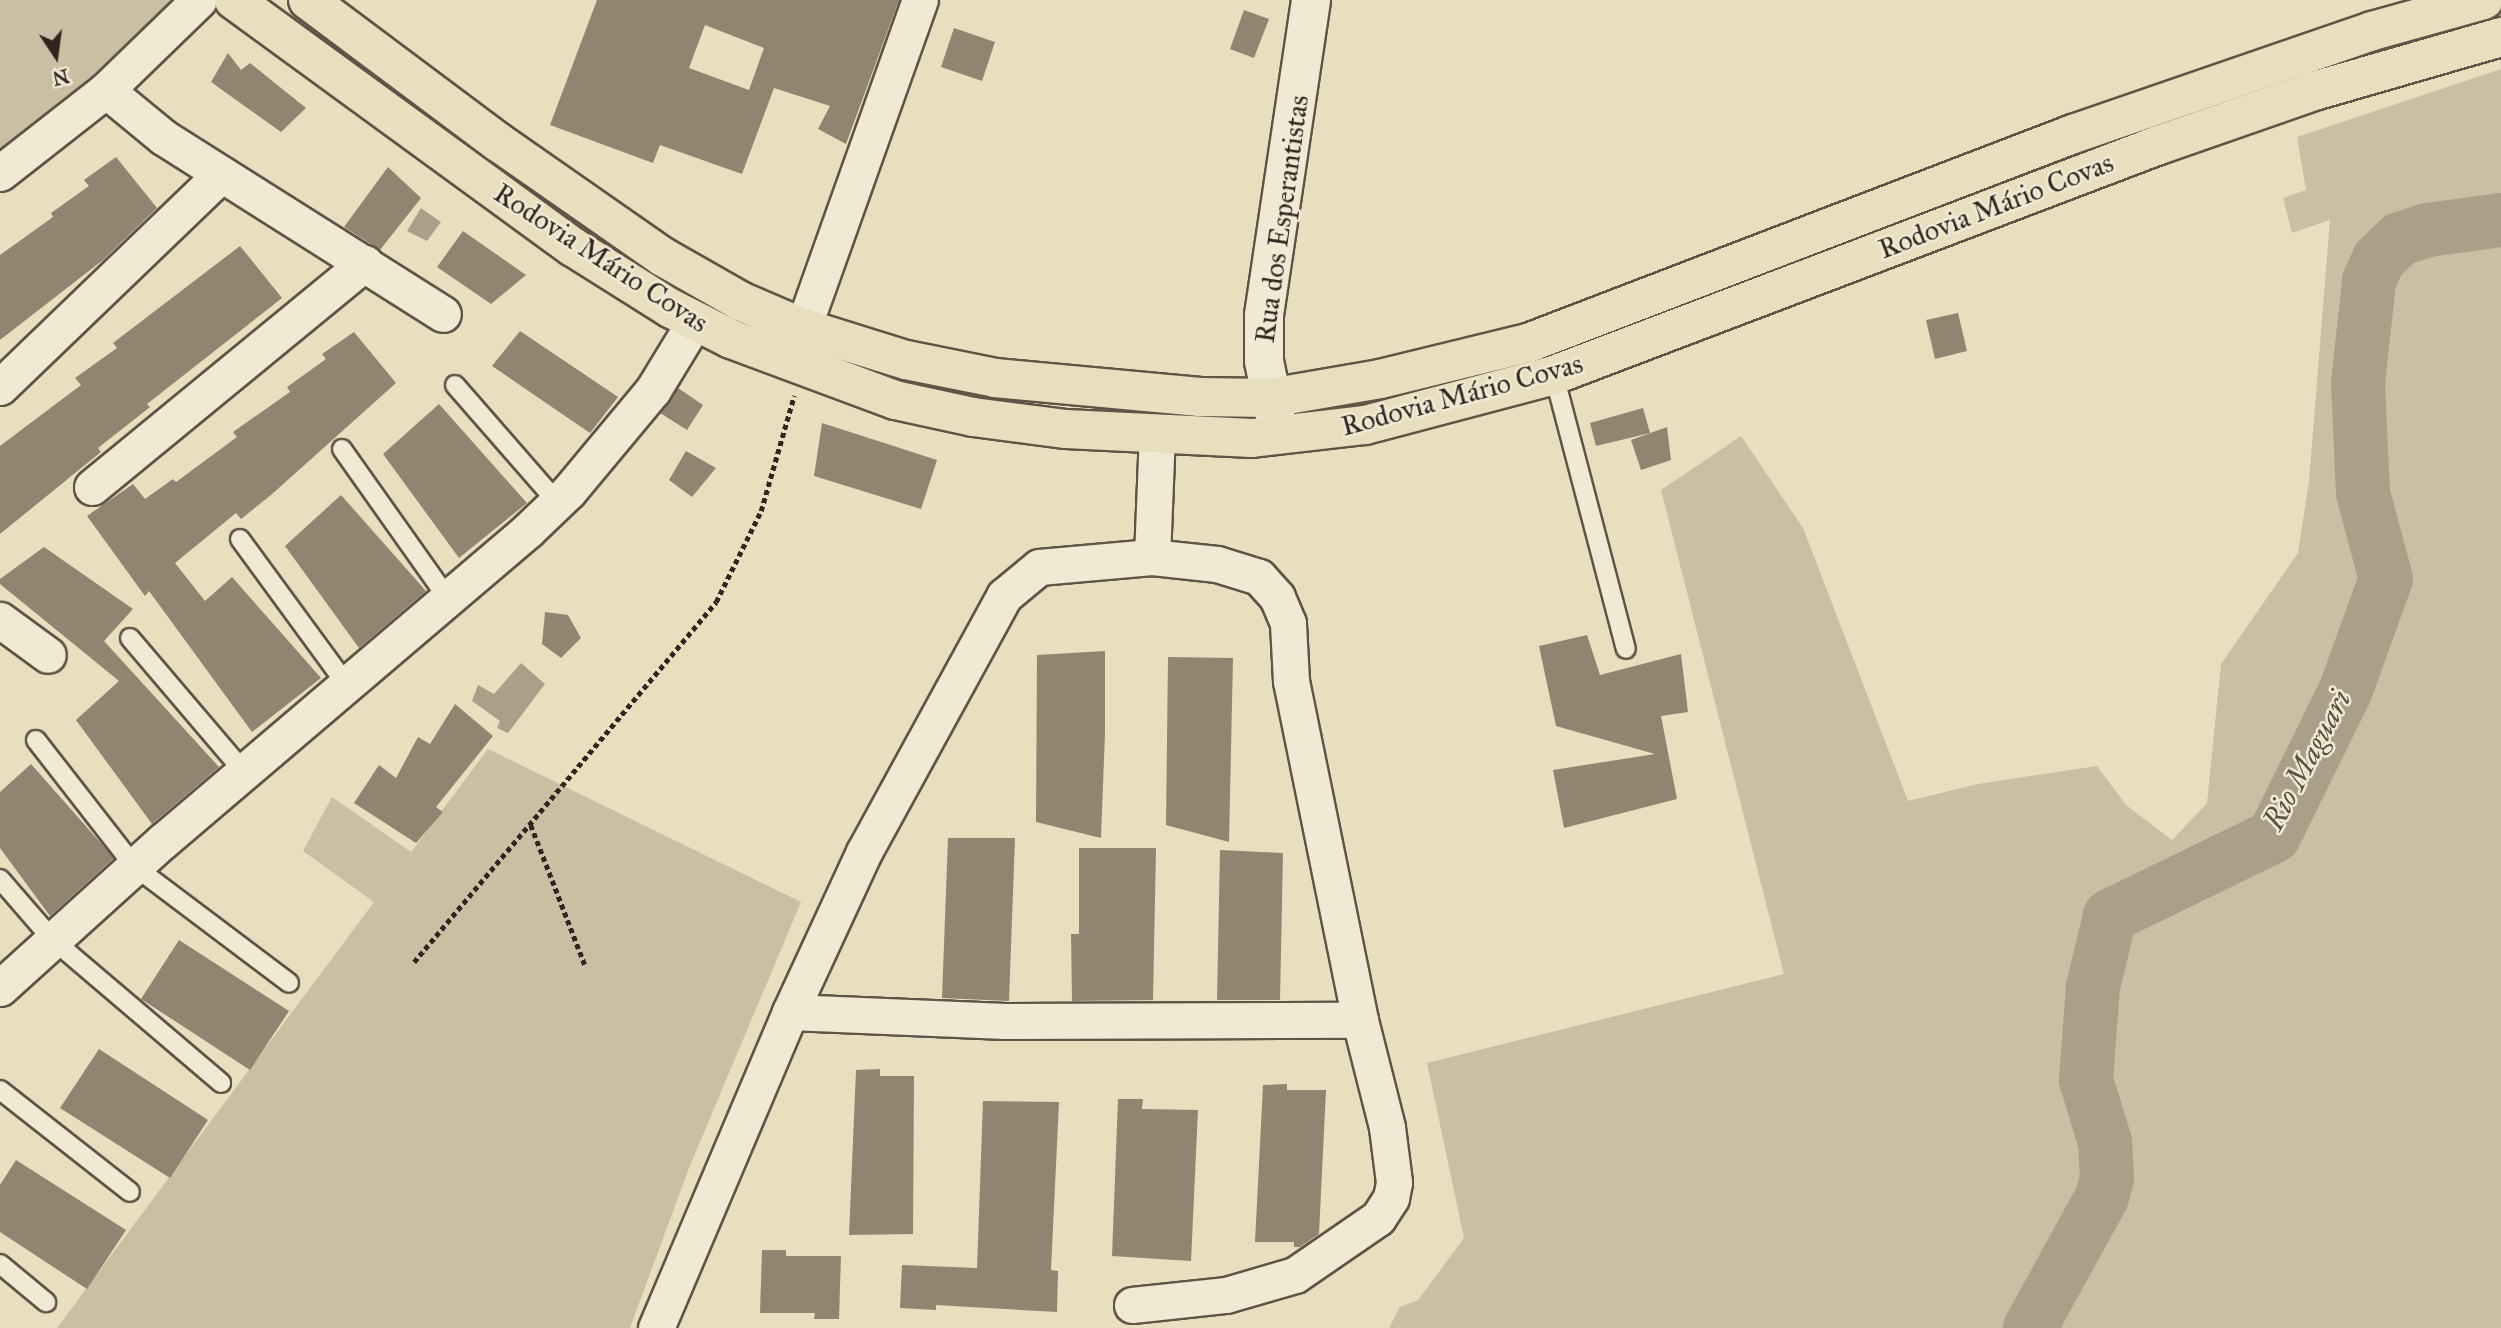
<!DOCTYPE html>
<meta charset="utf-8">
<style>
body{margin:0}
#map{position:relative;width:2501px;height:1328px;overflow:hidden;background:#e8dfbe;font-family:"IM FELL Great Primer",serif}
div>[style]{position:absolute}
.green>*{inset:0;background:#c9bfa3}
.water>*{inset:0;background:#aa9f88}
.river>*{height:54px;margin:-27px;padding:0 27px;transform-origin:27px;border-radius:27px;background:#aa9f88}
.building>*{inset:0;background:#918572}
.path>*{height:4.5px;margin-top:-2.25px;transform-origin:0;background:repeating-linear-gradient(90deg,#33241f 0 5px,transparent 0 8.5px)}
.roads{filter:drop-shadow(2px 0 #605347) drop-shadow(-2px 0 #605347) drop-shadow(0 2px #605347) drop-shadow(0 -2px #605347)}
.lane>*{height:18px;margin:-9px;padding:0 9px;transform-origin:9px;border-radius:9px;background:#f0ead5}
.street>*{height:35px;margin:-17.5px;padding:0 17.5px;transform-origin:17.5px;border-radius:17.5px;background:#f0ead5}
.secondary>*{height:38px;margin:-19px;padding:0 19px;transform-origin:19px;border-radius:19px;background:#f0ead5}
.primary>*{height:38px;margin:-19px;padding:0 19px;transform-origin:19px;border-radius:19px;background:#e8dfbe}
span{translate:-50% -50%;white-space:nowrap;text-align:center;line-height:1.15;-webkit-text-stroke:5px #f0ead5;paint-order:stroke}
.street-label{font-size:28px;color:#33241f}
.water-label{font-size:30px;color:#5d4f44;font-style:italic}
.north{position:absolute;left:21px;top:21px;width:70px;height:70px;-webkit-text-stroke:5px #f0ead5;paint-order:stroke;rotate:167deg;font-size:19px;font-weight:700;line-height:28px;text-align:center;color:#33241f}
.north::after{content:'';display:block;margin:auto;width:24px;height:32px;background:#33241f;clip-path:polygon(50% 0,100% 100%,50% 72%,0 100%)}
</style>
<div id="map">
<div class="green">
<i style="clip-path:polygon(0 0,183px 0,0 163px)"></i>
<i style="clip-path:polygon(2501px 69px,2501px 1328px,1389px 1328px,1400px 1307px,1418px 1300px,1464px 1238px,1427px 1063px,1784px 974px,1661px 490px,1741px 436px,1803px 528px,1908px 801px,1978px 784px,2097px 766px,2126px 805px,2172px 840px,2207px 803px,2221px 664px,2298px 553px,2309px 481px,2330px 220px,2292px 233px,2283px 198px,2306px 190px,2297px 137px)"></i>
<i style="clip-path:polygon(488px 749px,801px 902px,689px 1168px,630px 1328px,57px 1328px,374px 902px,303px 851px,332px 797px,411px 852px)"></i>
</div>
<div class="water">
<i style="clip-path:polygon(421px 208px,441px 222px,427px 241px,407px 231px)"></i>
<i style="clip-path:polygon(521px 663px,545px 684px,508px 733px,497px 728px,500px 721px,472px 701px,478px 685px,494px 694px)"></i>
</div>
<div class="river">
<i style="left:2030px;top:1328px;width:149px;rotate:-61.2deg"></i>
<i style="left:2102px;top:1197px;width:20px;rotate:-75deg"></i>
<i style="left:2107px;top:1178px;width:36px;rotate:-93deg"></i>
<i style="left:2105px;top:1142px;width:65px;rotate:-107deg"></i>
<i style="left:2086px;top:1080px;width:93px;rotate:-85.7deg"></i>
<i style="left:2093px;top:987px;width:73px;rotate:-76.5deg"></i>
<i style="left:2110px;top:916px;width:182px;rotate:-26deg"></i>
<i style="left:2274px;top:836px;width:161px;rotate:-63.8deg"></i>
<i style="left:2345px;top:692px;width:120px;rotate:-70.1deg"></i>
<i style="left:2386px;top:579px;width:89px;rotate:-105deg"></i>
<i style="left:2363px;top:493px;width:110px;rotate:-92.6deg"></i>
<i style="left:2358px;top:383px;width:103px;rotate:-83.8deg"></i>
<i style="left:2369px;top:281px;width:24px;rotate:-66deg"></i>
<i style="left:2379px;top:259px;width:29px;rotate:-44deg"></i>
<i style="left:2400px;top:239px;width:29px;rotate:-18deg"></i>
<i style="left:2428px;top:230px;width:74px;rotate:-7.8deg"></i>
</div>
<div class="building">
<i style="clip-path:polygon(evenodd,597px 0,899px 0,846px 144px,818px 129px,830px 106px,774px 88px,742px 174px,660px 145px,653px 163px,550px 125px,597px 0,705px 25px,764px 48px,749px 90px,689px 68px,705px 25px)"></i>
<i style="clip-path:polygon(1244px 10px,1269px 19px,1254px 58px,1230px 49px)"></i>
<i style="clip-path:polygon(954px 28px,995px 42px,982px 81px,941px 67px)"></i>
<i style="clip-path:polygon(228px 53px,241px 70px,250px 63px,306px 108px,281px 132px,211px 82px)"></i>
<i style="clip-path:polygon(116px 157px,157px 208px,103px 260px,0 340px,0 255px,53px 217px,51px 213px,89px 186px,84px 180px)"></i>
<i style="clip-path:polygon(388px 167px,421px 198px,380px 250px,344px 227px)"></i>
<i style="clip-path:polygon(463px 231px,526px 275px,491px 304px,437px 267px)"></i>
<i style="clip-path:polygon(240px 246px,282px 298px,147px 404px,150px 407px,98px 448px,101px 452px,0 534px,0 446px,81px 385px,75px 378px,117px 348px,113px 343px)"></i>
<i style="clip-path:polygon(1958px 313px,1967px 351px,1935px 359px,1926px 320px)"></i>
<i style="clip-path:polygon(520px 331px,618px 397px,590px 433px,492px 366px)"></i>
<i style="clip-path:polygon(354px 332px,396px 383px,271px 495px,241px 519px,236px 513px,175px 563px,205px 601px,232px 577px,321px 678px,252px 732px,149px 591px,145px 596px,87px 516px,133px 484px,145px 499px,173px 479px,176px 482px,237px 437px,233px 432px,290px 392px,287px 387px,326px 359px,322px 354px)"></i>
<i style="clip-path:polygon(678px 388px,703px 405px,687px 430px,660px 413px)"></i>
<i style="clip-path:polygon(439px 404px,527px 503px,459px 558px,383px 454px)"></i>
<i style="clip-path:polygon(1643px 408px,1650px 433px,1596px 446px,1590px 423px)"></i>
<i style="clip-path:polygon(822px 423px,937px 460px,921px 509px,814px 476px)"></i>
<i style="clip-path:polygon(1667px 427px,1671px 460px,1641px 470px,1631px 440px)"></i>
<i style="clip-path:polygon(686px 451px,716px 468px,692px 497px,669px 480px)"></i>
<i style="clip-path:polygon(341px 495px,426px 591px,359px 648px,285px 546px)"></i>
<i style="clip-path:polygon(44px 547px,133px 609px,104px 641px,219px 767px,152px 824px,76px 720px,119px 681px,0 584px,0 579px)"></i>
<i style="clip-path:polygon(545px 612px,568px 615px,581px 638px,561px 658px,542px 644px)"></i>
<i style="clip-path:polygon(1587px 635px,1600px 675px,1681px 654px,1688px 712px,1661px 716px,1677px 799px,1564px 828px,1553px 770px,1655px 754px,1556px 726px,1539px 646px)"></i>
<i style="clip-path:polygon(1105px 651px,1105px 733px,1101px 838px,1036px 822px,1037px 655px)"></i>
<i style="clip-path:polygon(1168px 657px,1233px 658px,1229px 842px,1166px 825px)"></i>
<i style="clip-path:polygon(455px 704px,493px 736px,436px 807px,443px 812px,416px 843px,354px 803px,379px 765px,396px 778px,418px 737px,430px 744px)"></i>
<i style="clip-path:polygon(31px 764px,114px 858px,50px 916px,0 848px,0 792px)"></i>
<i style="clip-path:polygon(948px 838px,1015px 838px,1009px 1001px,942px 998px)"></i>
<i style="clip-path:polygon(1079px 848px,1156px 848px,1153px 1000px,1072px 1001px,1071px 934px,1079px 934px)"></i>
<i style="clip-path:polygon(1220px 850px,1283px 853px,1280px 1000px,1217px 1000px)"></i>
<i style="clip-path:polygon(179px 940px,289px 1011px,250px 1070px,141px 999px)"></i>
<i style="clip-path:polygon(99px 1049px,208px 1120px,170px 1178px,60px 1108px)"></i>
<i style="clip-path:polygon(880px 1069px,880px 1076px,914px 1076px,913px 1234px,849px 1235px,856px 1070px)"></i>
<i style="clip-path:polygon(1287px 1084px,1287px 1090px,1326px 1090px,1319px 1234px,1300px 1247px,1294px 1247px,1294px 1242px,1255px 1242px,1263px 1085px)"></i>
<i style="clip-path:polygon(1118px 1099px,1143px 1099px,1142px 1109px,1198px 1110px,1191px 1261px,1112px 1256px)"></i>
<i style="clip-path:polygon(983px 1101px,1059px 1102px,1051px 1270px,1058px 1271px,1057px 1312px,936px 1305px,936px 1310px,900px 1308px,902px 1265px,977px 1268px)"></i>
<i style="clip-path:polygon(16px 1160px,126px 1230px,87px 1289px,0 1232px,0 1185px)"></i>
<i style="clip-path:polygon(762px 1250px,786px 1250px,786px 1256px,841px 1256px,839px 1319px,814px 1319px,815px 1313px,760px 1313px)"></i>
</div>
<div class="path">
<i style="left:531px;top:825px;width:150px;rotate:68.9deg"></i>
<i style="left:414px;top:962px;width:470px;rotate:-50deg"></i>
<i style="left:716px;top:602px;width:102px;rotate:-63.7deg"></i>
<i style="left:761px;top:511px;width:120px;rotate:-74deg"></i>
</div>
<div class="roads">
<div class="lane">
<i style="left:1554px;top:375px;width:283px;rotate:75.3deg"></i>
<i style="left:455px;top:385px;width:155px;rotate:48.9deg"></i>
<i style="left:342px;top:449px;width:185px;rotate:54.7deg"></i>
<i style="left:240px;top:539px;width:181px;rotate:53.8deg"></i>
<i style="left:130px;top:638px;width:176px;rotate:49.6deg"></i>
<i style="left:36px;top:740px;width:160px;rotate:52.1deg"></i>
<i style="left:134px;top:866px;width:194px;rotate:37deg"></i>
<i style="left:0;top:879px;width:79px;rotate:49.1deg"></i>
<i style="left:52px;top:939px;width:222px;rotate:40.4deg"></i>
<i style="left:0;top:1090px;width:165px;rotate:38.1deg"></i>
<i style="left:0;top:1264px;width:60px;rotate:39.6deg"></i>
</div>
<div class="street">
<i style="left:106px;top:90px;width:74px;rotate:39.5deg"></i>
<i style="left:163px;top:137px;width:331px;rotate:32.3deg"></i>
<i style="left:0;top:173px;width:135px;rotate:-38.1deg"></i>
<i style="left:106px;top:90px;width:129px;rotate:-44.1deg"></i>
<i style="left:803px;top:328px;width:348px;rotate:-70.4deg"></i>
<i style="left:0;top:387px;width:307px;rotate:-43.9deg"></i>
<i style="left:92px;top:487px;width:353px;rotate:-39.4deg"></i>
<i style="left:0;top:620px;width:59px;rotate:36.1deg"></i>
<i style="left:0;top:988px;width:221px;rotate:-42.1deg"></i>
<i style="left:164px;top:840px;width:477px;rotate:-40.4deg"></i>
<i style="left:527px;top:531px;width:57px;rotate:-43.6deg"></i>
<i style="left:568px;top:492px;width:133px;rotate:-50.2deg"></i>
<i style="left:653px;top:390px;width:81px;rotate:-58.7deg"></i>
<i style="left:790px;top:1012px;width:215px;rotate:2.4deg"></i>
<i style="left:1005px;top:1021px;width:355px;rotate:-0.2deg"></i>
<i style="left:1132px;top:1305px;width:95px;rotate:-6.1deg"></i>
<i style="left:1226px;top:1295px;width:72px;rotate:-16.2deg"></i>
<i style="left:1295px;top:1275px;width:101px;rotate:-34.5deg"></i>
<i style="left:1378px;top:1218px;width:24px;rotate:-57deg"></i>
<i style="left:1391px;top:1198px;width:16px;rotate:-79deg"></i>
<i style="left:1394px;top:1182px;width:55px;rotate:-97.3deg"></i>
<i style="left:1387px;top:1127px;width:110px;rotate:-104.2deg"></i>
<i style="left:1360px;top:1020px;width:346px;rotate:-101.5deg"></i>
<i style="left:1291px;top:681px;width:58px;rotate:-93deg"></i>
<i style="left:1288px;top:623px;width:28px;rotate:-113deg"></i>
<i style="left:1277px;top:597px;width:27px;rotate:-132deg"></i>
<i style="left:1259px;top:577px;width:44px;rotate:-162.8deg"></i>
<i style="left:1217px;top:564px;width:65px;rotate:-173.9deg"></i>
<i style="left:1152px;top:557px;width:123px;rotate:-87.7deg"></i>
<i style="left:656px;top:1328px;width:343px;rotate:-67deg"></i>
<i style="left:790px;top:1012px;width:176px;rotate:-65.2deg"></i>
<i style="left:864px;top:852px;width:292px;rotate:-61.3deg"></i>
<i style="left:1004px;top:596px;width:45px;rotate:-39.6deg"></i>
<i style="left:1039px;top:567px;width:113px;rotate:-5.1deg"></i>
</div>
<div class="secondary">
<i style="left:1278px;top:430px;width:70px;rotate:-101.5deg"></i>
<i style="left:1264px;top:361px;width:46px;rotate:-90deg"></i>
<i style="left:1264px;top:315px;width:318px;rotate:-81.5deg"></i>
</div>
<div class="primary">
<i style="left:234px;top:0;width:419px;rotate:36.1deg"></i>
<i style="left:573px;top:247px;width:115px;rotate:32.2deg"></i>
<i style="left:670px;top:308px;width:68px;rotate:26.9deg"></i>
<i style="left:731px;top:339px;width:175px;rotate:20.4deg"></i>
<i style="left:895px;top:400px;width:80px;rotate:12.3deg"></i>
<i style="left:973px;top:417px;width:94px;rotate:7.4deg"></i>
<i style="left:1066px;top:429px;width:186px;rotate:2.8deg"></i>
<i style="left:1252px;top:438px;width:114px;rotate:-6.6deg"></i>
<i style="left:1365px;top:425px;width:196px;rotate:-14.8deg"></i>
<i style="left:1554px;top:375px;width:647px;rotate:-20.82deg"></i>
<i style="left:2159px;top:145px;width:164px;rotate:-19.2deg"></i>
<i style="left:2314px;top:91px;width:195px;rotate:-16.1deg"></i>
<i style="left:308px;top:0;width:237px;rotate:36.8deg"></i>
<i style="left:498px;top:142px;width:201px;rotate:34.9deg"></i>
<i style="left:663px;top:257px;width:89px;rotate:29.7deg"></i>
<i style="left:740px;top:301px;width:69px;rotate:23.2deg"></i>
<i style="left:803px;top:328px;width:108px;rotate:17.3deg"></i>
<i style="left:906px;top:360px;width:91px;rotate:11.4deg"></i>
<i style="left:995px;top:378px;width:206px;rotate:5.3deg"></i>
<i style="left:1200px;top:397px;width:70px;rotate:0.8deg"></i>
<i style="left:1270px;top:398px;width:112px;rotate:-9.8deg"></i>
<i style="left:1380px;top:379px;width:152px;rotate:-13.7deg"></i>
<i style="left:1528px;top:343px;width:584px;rotate:-20.98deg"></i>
<i style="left:2073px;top:134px;width:316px;rotate:-19deg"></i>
<i style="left:2372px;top:31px;width:116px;rotate:-15.5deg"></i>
</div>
</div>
<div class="street-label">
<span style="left:1996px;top:206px;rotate:-21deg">Rodovia Mário Covas</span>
<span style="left:1282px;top:219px;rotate:-82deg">Rua dos Esperantistas</span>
<span style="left:601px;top:258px;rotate:33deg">Rodovia Mário Covas</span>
<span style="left:1462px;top:395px;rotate:-15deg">Rodovia Mário Covas</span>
</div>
<div class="water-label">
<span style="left:2307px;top:760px;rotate:-62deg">Rio Maguari</span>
</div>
<div class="north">N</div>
</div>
